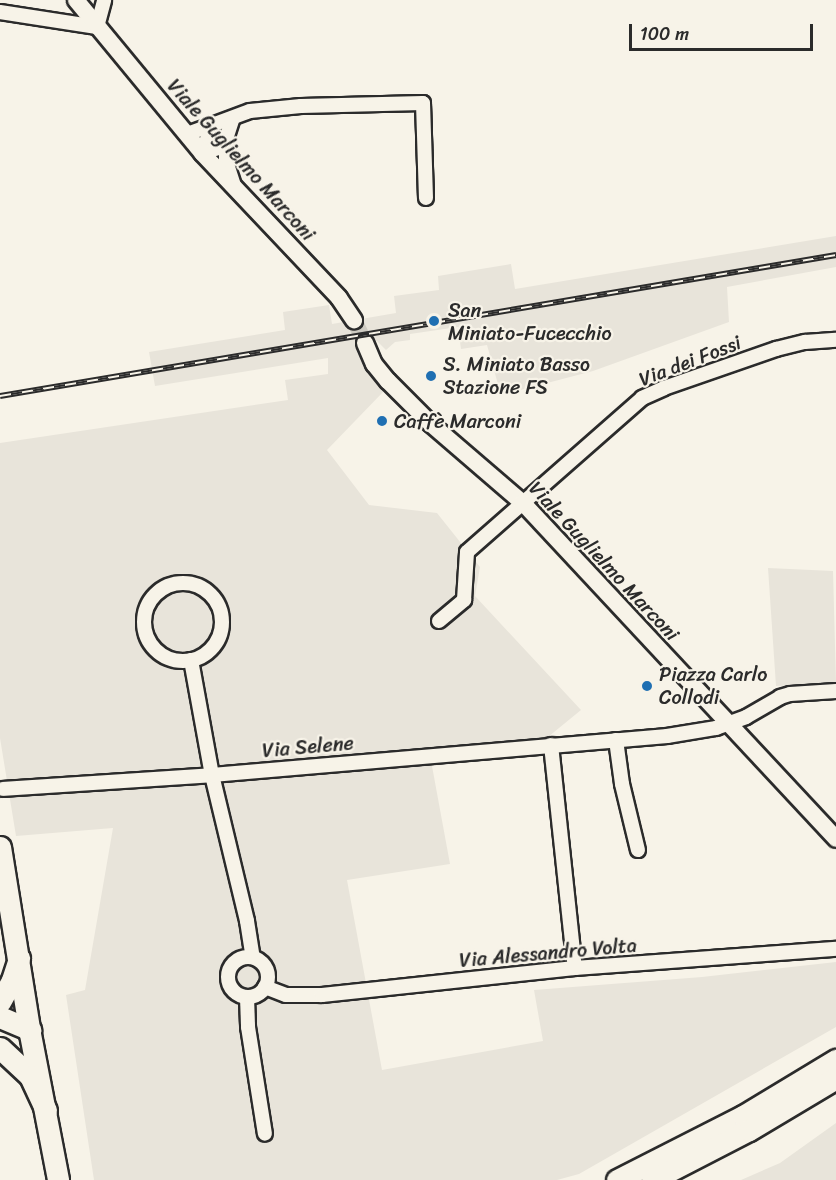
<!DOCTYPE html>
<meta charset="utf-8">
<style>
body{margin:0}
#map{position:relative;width:836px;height:1180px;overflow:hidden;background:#f7f3e8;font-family:Sriracha,sans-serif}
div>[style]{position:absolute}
.built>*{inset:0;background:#e8e4da}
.tertiary-tunnel>*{height:16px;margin-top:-8px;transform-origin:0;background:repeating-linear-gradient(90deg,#cecbc2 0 16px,transparent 0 24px)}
.roads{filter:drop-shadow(2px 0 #2b2b2b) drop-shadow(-2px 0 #2b2b2b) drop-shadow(0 2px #2b2b2b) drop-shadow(0 -2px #2b2b2b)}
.minor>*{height:14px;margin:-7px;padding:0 7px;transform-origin:7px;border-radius:7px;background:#f7f3e8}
.minor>.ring{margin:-7px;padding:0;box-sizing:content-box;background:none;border:14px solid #f7f3e8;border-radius:50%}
.tertiary>*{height:16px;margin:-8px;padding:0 8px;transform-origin:8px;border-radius:8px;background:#f7f3e8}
.primary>*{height:21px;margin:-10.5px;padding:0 10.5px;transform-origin:10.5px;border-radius:10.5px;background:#f7f3e8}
.trunk>*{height:21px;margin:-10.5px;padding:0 10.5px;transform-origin:10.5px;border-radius:10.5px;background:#f7f3e8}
.rail>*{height:6px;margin-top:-3px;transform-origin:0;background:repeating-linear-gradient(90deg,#f7f3e8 0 11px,#2b2b2b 0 22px);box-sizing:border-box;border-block:2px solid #2b2b2b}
.dots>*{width:16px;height:16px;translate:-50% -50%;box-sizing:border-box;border:3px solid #f7f3e8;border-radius:50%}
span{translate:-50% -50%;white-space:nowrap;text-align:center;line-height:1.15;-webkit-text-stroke:4.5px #f7f3e8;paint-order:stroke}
.street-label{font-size:20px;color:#2b2b2b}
.poi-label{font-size:20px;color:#2b2b2b}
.left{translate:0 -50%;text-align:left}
.scale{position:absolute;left:629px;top:24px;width:184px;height:27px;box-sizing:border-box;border:3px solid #2b2b2b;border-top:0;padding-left:8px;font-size:18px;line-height:21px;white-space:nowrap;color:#2b2b2b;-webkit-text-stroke:4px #f7f3e8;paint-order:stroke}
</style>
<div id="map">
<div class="built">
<i style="clip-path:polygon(836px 236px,836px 267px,727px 287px,729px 322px,593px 371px,501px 395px,487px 345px,461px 349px,458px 327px,410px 334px,410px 340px,395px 342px,386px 350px,377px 341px,358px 344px,360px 353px,384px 391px,327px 450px,369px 505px,437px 513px,480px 567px,475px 596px,581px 710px,526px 755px,432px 766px,450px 864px,347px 880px,382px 1070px,543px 1041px,534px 990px,702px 977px,836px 962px,836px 1027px,579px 1174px,557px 1180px,94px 1180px,66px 995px,85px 990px,113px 828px,16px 836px,0 738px,0 443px,288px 400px,285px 380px,328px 374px,328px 358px,155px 386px,149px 352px,285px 330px,283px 312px,329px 305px,332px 324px,396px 313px,394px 296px,439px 290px,438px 276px,511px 264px,515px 289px)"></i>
<i style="clip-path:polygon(768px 568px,833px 571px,836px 683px,776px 686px)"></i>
<i style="clip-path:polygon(836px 1123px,836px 1180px,741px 1180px,780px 1163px)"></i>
</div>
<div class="tertiary-tunnel">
<i style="left:354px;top:320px;width:25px;rotate:64deg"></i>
</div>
<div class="roads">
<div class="minor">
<i style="left:0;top:12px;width:98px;rotate:8.8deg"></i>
<i style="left:97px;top:27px;width:28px;rotate:-75deg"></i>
<i style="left:187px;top:134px;width:27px;rotate:-20deg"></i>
<i style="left:226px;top:139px;width:22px;rotate:90deg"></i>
<i style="left:226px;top:161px;width:26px;rotate:72deg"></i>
<i style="left:202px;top:153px;width:30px;rotate:-70deg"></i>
<i style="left:212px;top:125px;width:40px;rotate:-20.2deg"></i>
<i style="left:250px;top:111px;width:51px;rotate:-5.6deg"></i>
<i style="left:301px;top:106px;width:122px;rotate:-1.4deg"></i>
<i style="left:423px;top:103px;width:95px;rotate:88.2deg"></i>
<i style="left:202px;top:153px;width:17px;rotate:-17deg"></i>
<i style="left:218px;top:148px;width:12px;rotate:-48deg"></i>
<i style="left:226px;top:139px;width:22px;rotate:-72deg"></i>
<i class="ring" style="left:144px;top:583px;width:64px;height:64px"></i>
<i style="left:439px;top:621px;width:33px;rotate:-40deg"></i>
<i style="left:464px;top:600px;width:48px;rotate:-86.4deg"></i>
<i style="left:467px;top:552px;width:233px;rotate:-41.3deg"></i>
<i style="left:642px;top:398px;width:24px;rotate:-24deg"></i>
<i style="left:664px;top:388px;width:119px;rotate:-19.2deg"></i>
<i style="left:776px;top:349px;width:30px;rotate:-14deg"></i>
<i style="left:805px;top:342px;width:31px;rotate:-4deg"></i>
<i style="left:191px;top:660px;width:117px;rotate:79.7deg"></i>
<i style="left:212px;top:775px;width:150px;rotate:76.5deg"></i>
<i style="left:247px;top:921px;width:36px;rotate:81deg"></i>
<i style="left:616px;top:740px;width:44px;rotate:82.2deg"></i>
<i style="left:622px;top:784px;width:68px;rotate:76.4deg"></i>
<i style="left:551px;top:745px;width:224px;rotate:83.9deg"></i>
<i style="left:3px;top:789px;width:209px;rotate:-3.8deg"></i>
<i style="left:212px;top:775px;width:457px;rotate:-4.9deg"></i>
<i style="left:667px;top:736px;width:50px;rotate:-9.3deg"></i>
<i style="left:716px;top:728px;width:32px;rotate:-20deg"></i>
<i style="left:746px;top:717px;width:39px;rotate:-30deg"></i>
<i style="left:780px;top:697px;width:10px;rotate:-17deg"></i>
<i style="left:790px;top:694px;width:46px;rotate:-3.7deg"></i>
<i class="ring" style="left:228px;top:957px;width:26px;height:26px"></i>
<i style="left:265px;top:987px;width:22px;rotate:21deg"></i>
<i style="left:286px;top:995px;width:36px"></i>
<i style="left:322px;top:995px;width:254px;rotate:-6.1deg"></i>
<i style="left:575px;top:968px;width:262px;rotate:-4.2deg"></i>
<i style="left:247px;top:997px;width:30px;rotate:88deg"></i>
<i style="left:248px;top:1027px;width:108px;rotate:81deg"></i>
</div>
<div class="tertiary">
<i style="left:76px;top:0;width:198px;rotate:50.5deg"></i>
<i style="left:202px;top:153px;width:199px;rotate:46.6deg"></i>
<i style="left:339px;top:298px;width:27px;rotate:56deg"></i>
<i style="left:365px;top:343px;width:23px;rotate:67deg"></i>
<i style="left:374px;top:364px;width:22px;rotate:51deg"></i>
<i style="left:388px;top:381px;width:61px;rotate:45deg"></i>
<i style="left:431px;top:424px;width:121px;rotate:40.7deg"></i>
<i style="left:523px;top:503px;width:459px;rotate:47deg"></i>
</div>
<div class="primary">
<i style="left:0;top:847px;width:189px;rotate:80.9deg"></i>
<i style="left:30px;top:1034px;width:149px;rotate:79.1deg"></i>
</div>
<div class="trunk">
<i style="left:0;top:1002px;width:25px;rotate:-61deg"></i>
<i style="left:12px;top:980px;width:23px;rotate:-72deg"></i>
<i style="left:0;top:1017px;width:33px;rotate:23deg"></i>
<i style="left:0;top:1048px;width:41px;rotate:43deg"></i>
<i style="left:30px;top:1076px;width:38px;rotate:65deg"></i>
<i style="left:617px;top:1180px;width:141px;rotate:-26.9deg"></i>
<i style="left:743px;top:1116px;width:109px;rotate:-31.1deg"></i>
<i style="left:652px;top:1180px;width:109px;rotate:-27.3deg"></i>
<i style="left:749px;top:1130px;width:101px;rotate:-30.9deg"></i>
</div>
</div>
<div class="rail">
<i style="left:0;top:396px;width:848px;rotate:-9.57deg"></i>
</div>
<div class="dots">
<i style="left:434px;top:321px;background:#1f6fb2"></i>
<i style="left:431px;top:376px;background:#1f6fb2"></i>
<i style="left:382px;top:421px;background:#1f6fb2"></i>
<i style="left:647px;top:686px;background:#1f6fb2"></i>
</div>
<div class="street-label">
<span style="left:241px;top:160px;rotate:48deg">Viale Guglielmo Marconi</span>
<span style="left:690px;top:361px;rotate:-21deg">Via dei Fossi</span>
<span style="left:604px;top:561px;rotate:47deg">Viale Guglielmo Marconi</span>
<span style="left:308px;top:747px;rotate:-5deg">Via Selene</span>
<span style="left:548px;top:953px;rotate:-5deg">Via Alessandro Volta</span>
</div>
<div class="poi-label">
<span class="left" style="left:448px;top:322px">San<br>Miniato-Fucecchio</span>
<span class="left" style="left:443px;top:376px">S. Miniato Basso<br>Stazione FS</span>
<span class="left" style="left:394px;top:421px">Caffè Marconi</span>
<span class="left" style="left:659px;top:686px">Piazza Carlo<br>Collodi</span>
</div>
<div class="scale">100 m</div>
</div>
